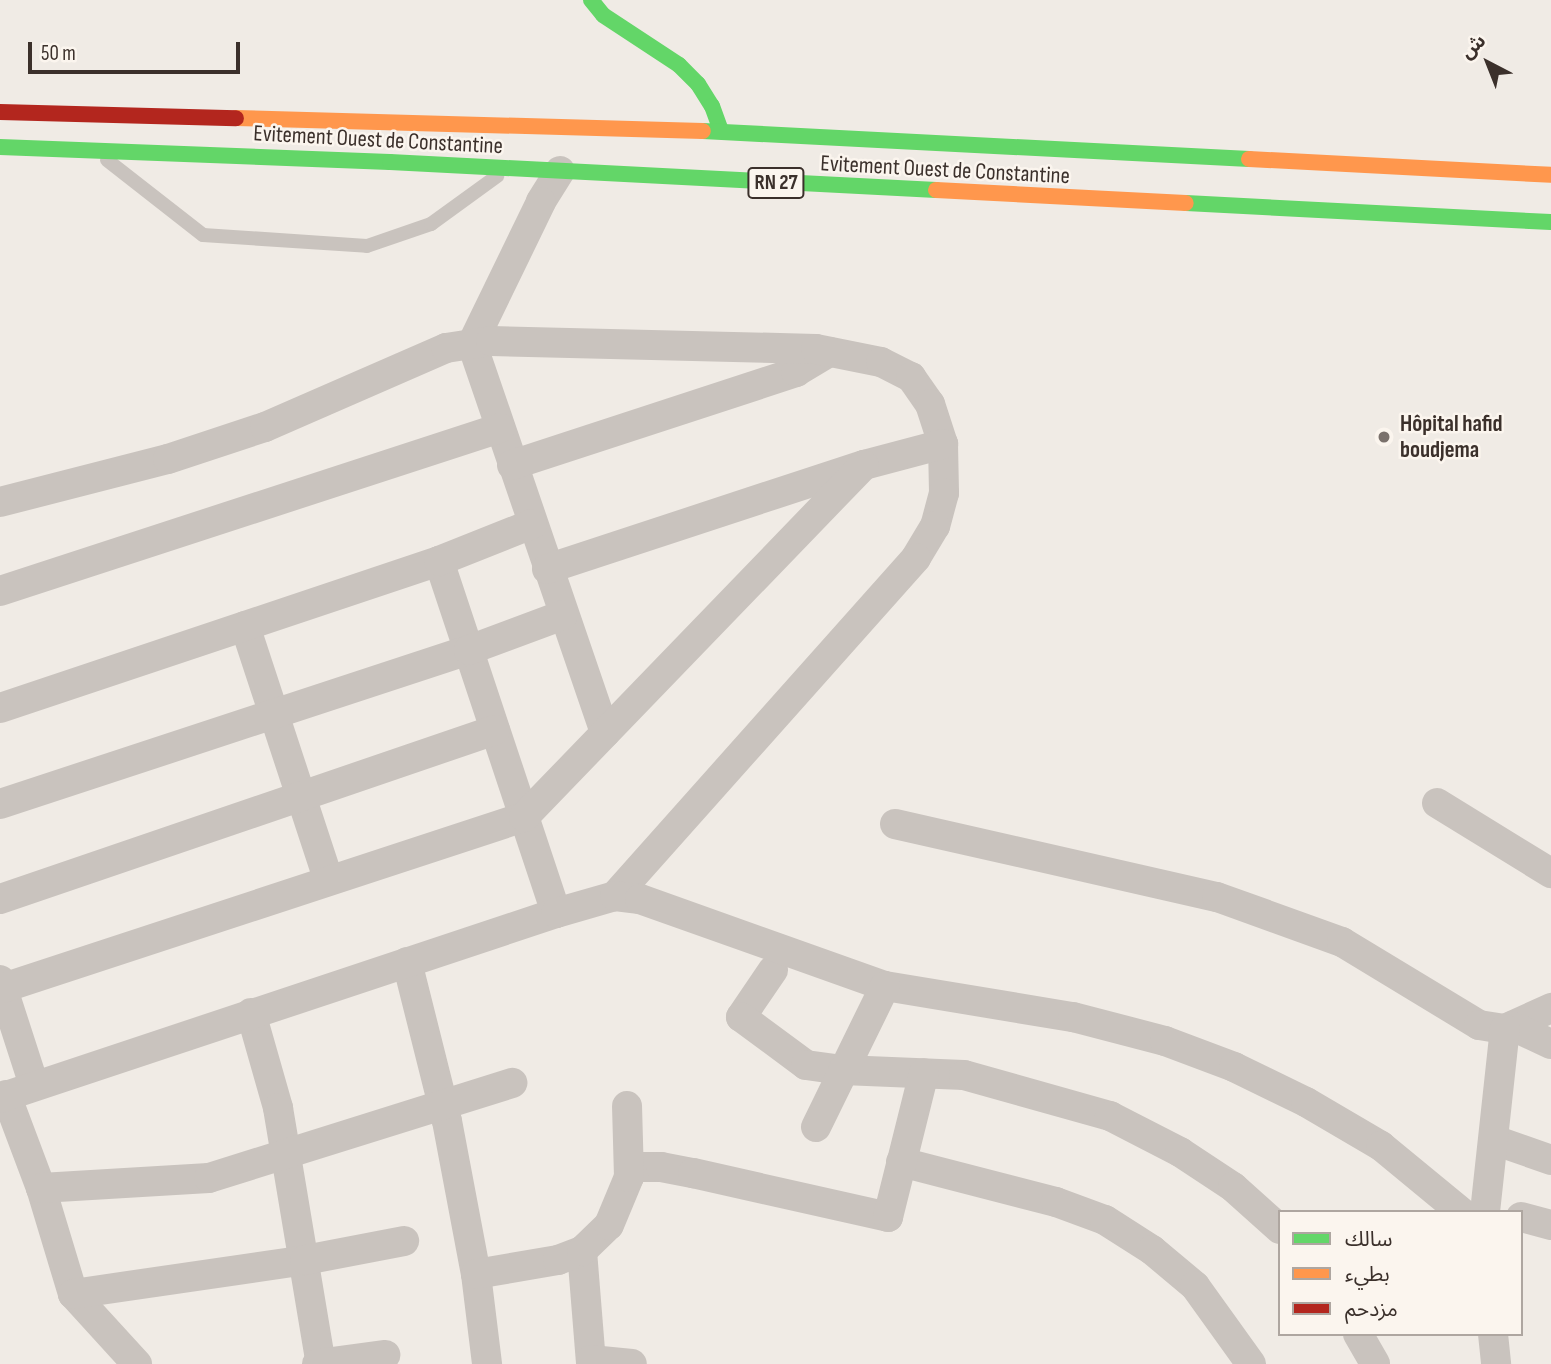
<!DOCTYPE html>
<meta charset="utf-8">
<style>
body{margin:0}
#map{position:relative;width:1551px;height:1364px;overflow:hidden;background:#f0ebe5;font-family:"Sofia Sans Condensed","Noto Sans Arabic",sans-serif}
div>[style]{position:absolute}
.lane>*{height:14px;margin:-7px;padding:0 7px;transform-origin:7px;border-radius:7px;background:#c9c3be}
.street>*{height:30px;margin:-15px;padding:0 15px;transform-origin:15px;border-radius:15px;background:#c9c3be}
.fast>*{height:16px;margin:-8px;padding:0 8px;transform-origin:8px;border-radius:8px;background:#63d668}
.slow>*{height:16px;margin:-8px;padding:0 8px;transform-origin:8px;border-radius:8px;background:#ff974d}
.jam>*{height:16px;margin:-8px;padding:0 8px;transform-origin:8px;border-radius:8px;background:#b3261e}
.dots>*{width:19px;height:19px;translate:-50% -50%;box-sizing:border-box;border:4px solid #fbf5ee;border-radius:50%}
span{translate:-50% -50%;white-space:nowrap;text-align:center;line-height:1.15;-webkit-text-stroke:5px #fbf5ee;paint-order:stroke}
.shield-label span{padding:2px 5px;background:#fbf5ee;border:2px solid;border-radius:5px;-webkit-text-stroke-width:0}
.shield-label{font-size:21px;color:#3b302b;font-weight:700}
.street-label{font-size:23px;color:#3b302b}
.poi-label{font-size:23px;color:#3b302b;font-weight:700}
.left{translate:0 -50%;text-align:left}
.legend{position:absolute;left:1278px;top:1210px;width:245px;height:126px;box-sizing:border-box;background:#fbf5ee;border:2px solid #aea6a0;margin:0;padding:9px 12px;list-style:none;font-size:21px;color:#3b302b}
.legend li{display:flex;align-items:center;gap:14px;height:35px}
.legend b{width:35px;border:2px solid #aea6a0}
.north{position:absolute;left:1453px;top:28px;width:70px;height:70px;-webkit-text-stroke:5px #fbf5ee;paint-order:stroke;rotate:318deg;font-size:19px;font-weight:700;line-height:28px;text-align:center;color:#3b302b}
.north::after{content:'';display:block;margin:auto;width:24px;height:32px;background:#3b302b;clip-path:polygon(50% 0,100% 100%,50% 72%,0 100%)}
.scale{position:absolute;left:28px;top:42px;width:212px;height:32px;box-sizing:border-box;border:4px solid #3b302b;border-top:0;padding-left:9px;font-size:21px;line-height:24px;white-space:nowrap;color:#3b302b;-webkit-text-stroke:5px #fbf5ee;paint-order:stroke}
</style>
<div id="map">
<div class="lane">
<i style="left:107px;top:160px;width:122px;rotate:38deg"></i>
<i style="left:203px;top:235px;width:164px;rotate:3.8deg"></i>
<i style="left:367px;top:246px;width:68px;rotate:-19deg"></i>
<i style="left:431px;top:224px;width:82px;rotate:-36deg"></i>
</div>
<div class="street">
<i style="left:560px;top:171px;width:36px;rotate:122deg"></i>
<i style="left:541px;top:202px;width:158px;rotate:115.9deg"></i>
<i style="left:472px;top:344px;width:411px;rotate:71.1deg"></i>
<i style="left:512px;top:465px;width:299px;rotate:-18.1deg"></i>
<i style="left:796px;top:372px;width:39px;rotate:-31deg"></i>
<i style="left:0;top:502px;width:173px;rotate:-14.4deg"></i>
<i style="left:168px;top:459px;width:102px;rotate:-18.3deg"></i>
<i style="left:265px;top:427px;width:197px;rotate:-23.6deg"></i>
<i style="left:446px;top:348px;width:46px;rotate:-8.8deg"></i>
<i style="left:491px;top:341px;width:325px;rotate:1.4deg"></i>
<i style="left:816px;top:349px;width:66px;rotate:11.3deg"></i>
<i style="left:881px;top:362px;width:34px;rotate:27deg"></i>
<i style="left:911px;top:377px;width:33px;rotate:55deg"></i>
<i style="left:930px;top:404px;width:42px;rotate:72deg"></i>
<i style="left:943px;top:444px;width:49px;rotate:88.8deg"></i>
<i style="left:944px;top:493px;width:34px;rotate:105deg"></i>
<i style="left:935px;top:526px;width:37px;rotate:121deg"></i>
<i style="left:916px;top:558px;width:453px;rotate:131.7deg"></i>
<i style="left:439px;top:561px;width:371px;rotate:71.6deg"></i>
<i style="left:547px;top:569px;width:334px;rotate:-18.2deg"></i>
<i style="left:864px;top:465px;width:82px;rotate:-14.9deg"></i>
<i style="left:0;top:591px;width:526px;rotate:-18.06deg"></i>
<i style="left:245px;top:626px;width:266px;rotate:71.8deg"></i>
<i style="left:0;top:708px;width:463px;rotate:-18.5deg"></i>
<i style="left:439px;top:561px;width:100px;rotate:-21.7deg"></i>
<i style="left:1437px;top:803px;width:134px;rotate:31.6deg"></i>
<i style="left:0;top:804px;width:494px;rotate:-18.2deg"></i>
<i style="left:469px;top:650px;width:100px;rotate:-20.4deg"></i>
<i style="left:895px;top:824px;width:330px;rotate:12.8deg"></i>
<i style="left:1217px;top:897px;width:133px;rotate:19.8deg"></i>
<i style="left:1342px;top:942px;width:160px;rotate:31.2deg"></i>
<i style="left:1479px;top:1025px;width:26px;rotate:9deg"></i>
<i style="left:1505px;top:1029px;width:51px;rotate:-24.5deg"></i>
<i style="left:0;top:899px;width:523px;rotate:-18.85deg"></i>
<i style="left:407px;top:962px;width:164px;rotate:75.9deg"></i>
<i style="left:447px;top:1121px;width:156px;rotate:79.3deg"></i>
<i style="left:476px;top:1274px;width:91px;rotate:83deg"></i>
<i style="left:773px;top:970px;width:57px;rotate:124.2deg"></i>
<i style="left:741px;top:1017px;width:81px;rotate:36.4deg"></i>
<i style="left:806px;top:1065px;width:37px;rotate:8deg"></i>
<i style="left:843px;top:1070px;width:121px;rotate:2.4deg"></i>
<i style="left:964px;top:1075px;width:152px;rotate:15.7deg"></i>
<i style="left:1110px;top:1116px;width:79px;rotate:27.2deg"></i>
<i style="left:1180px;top:1152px;width:64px;rotate:33.4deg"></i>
<i style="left:1233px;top:1187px;width:63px;rotate:41.8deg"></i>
<i style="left:0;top:980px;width:110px;rotate:72.1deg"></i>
<i style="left:3px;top:988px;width:548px;rotate:-18.17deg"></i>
<i style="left:524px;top:817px;width:489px;rotate:-46deg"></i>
<i style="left:251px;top:1013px;width:99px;rotate:74.1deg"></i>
<i style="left:278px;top:1108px;width:260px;rotate:80.5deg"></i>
<i style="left:1512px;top:1026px;width:43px;rotate:24.8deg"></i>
<i style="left:6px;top:1095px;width:99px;rotate:69.4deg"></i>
<i style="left:41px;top:1188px;width:111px;rotate:73.2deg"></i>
<i style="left:73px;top:1294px;width:95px;rotate:47.6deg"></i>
<i style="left:0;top:1098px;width:586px;rotate:-18.4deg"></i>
<i style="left:556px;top:913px;width:61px;rotate:-16.1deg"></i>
<i style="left:615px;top:896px;width:25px;rotate:7deg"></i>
<i style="left:640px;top:899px;width:260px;rotate:19.6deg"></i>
<i style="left:885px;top:986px;width:191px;rotate:9.4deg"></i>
<i style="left:1073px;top:1017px;width:95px;rotate:14.6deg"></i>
<i style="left:1165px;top:1041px;width:74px;rotate:20.6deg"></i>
<i style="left:1234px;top:1067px;width:80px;rotate:25.9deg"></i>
<i style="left:1306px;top:1102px;width:87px;rotate:30.4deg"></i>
<i style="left:1381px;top:1146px;width:104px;rotate:39.5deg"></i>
<i style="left:816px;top:1127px;width:157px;rotate:-63.9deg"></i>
<i style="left:1494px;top:1140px;width:60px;rotate:19.3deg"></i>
<i style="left:901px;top:1162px;width:160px;rotate:14.5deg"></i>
<i style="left:1056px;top:1202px;width:52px;rotate:20.2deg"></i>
<i style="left:1105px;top:1220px;width:56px;rotate:32.6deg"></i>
<i style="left:1152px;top:1250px;width:56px;rotate:39.9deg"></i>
<i style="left:1195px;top:1286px;width:96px;rotate:54.3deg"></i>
<i style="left:629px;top:1167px;width:32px"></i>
<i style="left:661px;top:1167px;width:33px;rotate:11deg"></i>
<i style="left:693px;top:1173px;width:200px;rotate:12.7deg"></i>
<i style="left:888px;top:1217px;width:148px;rotate:-76deg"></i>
<i style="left:41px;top:1188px;width:168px;rotate:-3.4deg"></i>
<i style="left:209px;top:1178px;width:318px;rotate:-17.4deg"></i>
<i style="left:1485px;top:1212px;width:184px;rotate:-83.8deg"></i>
<i style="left:1521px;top:1217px;width:31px;rotate:15deg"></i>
<i style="left:582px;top:1251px;width:113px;rotate:85.4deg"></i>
<i style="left:476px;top:1274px;width:83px;rotate:-9.7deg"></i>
<i style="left:558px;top:1260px;width:26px;rotate:-21deg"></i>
<i style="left:582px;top:1251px;width:37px;rotate:-44deg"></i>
<i style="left:609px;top:1225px;width:52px;rotate:-67.4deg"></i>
<i style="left:629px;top:1177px;width:71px;rotate:-91.6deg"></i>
<i style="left:73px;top:1294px;width:234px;rotate:-8.3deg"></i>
<i style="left:305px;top:1260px;width:101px;rotate:-10.9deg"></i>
<i style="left:1358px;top:1334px;width:34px;rotate:60deg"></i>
<i style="left:1493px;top:1334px;width:30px;rotate:84deg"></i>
<i style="left:591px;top:1360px;width:41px;rotate:5.6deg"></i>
<i style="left:317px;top:1364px;width:69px;rotate:-7.5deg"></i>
</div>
<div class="fast">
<i style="left:591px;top:0;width:19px;rotate:51deg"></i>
<i style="left:603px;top:15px;width:91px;rotate:33.3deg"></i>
<i style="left:679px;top:65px;width:27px;rotate:45deg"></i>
<i style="left:698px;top:84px;width:26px;rotate:58deg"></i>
<i style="left:712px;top:106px;width:27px;rotate:70deg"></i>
<i style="left:703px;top:131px;width:547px;rotate:2.94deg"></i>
<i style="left:0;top:147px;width:390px;rotate:2.2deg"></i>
<i style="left:390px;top:162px;width:547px;rotate:2.94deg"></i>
<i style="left:1186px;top:203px;width:365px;rotate:3deg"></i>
</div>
<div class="slow">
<i style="left:236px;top:118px;width:467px;rotate:1.6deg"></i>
<i style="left:1249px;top:159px;width:302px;rotate:3deg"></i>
<i style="left:936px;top:190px;width:250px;rotate:3deg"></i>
</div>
<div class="jam">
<i style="left:0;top:112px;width:236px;rotate:1.5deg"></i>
</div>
<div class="dots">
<i style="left:1384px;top:437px;background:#7a716c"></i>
</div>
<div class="shield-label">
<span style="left:776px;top:183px">RN 27</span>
</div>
<div class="street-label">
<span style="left:378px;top:140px;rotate:3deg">Evitement Ouest de Constantine</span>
<span style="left:945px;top:170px;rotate:3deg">Evitement Ouest de Constantine</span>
</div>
<div class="poi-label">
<span class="left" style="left:1400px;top:437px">Hôpital hafid<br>boudjema</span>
</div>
<ul class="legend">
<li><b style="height:9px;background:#63d668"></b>سالك</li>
<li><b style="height:9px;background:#ff974d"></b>بطيء</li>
<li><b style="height:9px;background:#b3261e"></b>مزدحم</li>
</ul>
<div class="north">ش</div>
<div class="scale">50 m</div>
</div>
